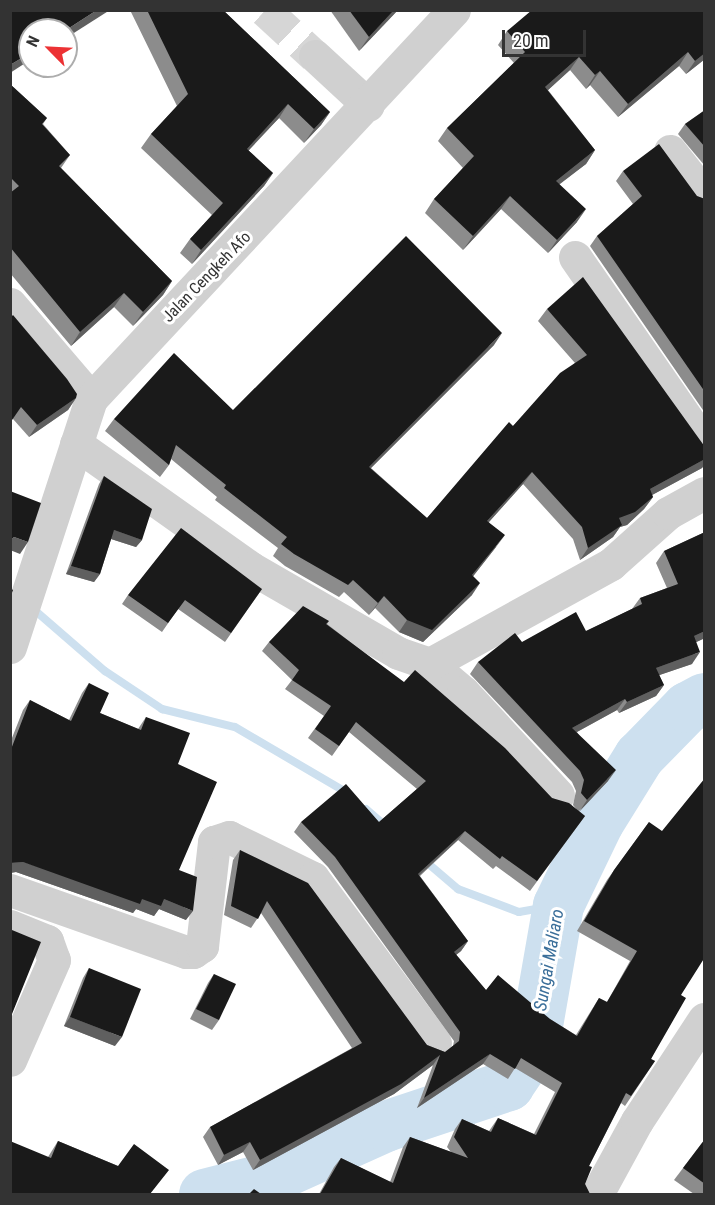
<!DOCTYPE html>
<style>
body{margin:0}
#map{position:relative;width:715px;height:1205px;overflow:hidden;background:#fff;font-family:"Roboto Condensed",sans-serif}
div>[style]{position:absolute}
.stream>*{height:8px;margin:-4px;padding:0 4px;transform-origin:4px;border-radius:4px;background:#cde0ef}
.river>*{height:51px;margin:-25.5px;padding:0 25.5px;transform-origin:25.5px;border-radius:25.5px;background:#cde0ef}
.minor-tunnel>*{height:33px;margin-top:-16.5px;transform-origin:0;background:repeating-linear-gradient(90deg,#d6d6d6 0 33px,transparent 0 49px)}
.minor>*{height:33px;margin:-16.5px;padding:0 16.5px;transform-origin:16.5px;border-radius:16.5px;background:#d0d0d0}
.wall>*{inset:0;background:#8c8c8c}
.shaded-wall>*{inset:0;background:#5f5f5f}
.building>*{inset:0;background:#1a1a1a}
span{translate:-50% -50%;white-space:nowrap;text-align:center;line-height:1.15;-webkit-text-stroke:6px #fff;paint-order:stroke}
.street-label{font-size:16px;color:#333}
.water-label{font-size:18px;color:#3b6f9a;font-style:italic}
.frame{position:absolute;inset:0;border:12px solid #333;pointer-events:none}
.north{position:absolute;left:18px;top:18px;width:60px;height:60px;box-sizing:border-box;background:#fff;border:2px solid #adadad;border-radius:50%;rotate:294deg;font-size:16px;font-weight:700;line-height:24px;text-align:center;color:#333}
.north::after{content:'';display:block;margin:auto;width:21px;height:27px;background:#ec3234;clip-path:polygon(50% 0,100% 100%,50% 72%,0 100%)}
.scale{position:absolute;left:502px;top:30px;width:84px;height:27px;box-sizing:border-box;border:3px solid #333;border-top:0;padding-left:8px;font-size:18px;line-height:21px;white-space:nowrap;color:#333;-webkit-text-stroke:4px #fff;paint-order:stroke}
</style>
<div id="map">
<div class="stream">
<i style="left:31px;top:607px;width:98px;rotate:40.9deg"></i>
<i style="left:105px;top:671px;width:69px;rotate:33.7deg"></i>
<i style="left:162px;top:709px;width:75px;rotate:13.9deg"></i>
<i style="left:235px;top:727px;width:132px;rotate:30.4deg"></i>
<i style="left:366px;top:809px;width:29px;rotate:41deg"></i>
<i style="left:424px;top:860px;width:45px;rotate:40.5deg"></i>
<i style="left:458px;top:889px;width:65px;rotate:20.7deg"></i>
<i style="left:519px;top:912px;width:40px;rotate:-10deg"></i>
</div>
<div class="river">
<i style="left:204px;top:1194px;width:72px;rotate:-14.4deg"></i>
<i style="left:274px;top:1176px;width:122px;rotate:-24.2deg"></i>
<i style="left:385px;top:1126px;width:130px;rotate:-18.4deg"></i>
<i style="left:508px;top:1085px;width:45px;rotate:-56deg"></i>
<i style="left:533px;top:1048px;width:145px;rotate:-80.1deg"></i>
<i style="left:558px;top:905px;width:92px;rotate:-64.3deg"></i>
<i style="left:598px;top:822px;width:78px;rotate:-58.2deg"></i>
<i style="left:639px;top:756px;width:69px;rotate:-45.6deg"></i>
<i style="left:687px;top:707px;width:19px;rotate:-28deg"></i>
</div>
<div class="minor-tunnel">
<i style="left:265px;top:10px;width:68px;rotate:42.6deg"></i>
</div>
<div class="minor">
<i style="left:315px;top:56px;width:72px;rotate:42.8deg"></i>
<i style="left:670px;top:151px;width:55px;rotate:51.7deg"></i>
<i style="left:575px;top:257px;width:226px;rotate:55.3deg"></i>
<i style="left:10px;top:304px;width:125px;rotate:49.5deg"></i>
<i style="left:76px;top:444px;width:214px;rotate:35.3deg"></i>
<i style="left:251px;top:568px;width:170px;rotate:30deg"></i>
<i style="left:398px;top:653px;width:34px;rotate:19deg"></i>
<i style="left:430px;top:664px;width:43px;rotate:40.3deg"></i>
<i style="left:463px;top:692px;width:140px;rotate:47.3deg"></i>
<i style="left:10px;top:647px;width:261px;rotate:-71.9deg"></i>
<i style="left:91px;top:399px;width:532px;rotate:-46.98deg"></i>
<i style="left:430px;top:664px;width:207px;rotate:-28.9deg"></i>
<i style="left:611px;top:564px;width:76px;rotate:-41.8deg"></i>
<i style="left:668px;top:513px;width:41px;rotate:-29.1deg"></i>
<i style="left:10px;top:890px;width:187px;rotate:19.4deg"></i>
<i style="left:186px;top:952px;width:7px"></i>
<i style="left:193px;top:952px;width:11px;rotate:-34deg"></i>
<i style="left:202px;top:946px;width:105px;rotate:-83.4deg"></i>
<i style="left:214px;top:842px;width:16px;rotate:-18deg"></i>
<i style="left:229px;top:837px;width:93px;rotate:26deg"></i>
<i style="left:313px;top:878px;width:205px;rotate:53.5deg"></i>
<i style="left:10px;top:926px;width:40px;rotate:22deg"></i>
<i style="left:47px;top:941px;width:20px;rotate:70deg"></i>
<i style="left:54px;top:960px;width:109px;rotate:113.7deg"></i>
<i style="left:597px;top:1194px;width:83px;rotate:-61.3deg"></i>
<i style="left:637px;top:1121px;width:122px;rotate:-56.7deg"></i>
</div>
<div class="wall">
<i style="clip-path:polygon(130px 10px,226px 10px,225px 12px,330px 112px,321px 125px,304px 143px,279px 118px,248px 150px,273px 173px,264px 186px,192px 264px,180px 253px,190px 239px,212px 215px,141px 148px,151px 134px,177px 106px)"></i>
<i style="clip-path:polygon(330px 10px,398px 10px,359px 51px)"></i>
<i style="clip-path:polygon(705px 10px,705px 59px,686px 74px,679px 66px,618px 117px,590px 85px,586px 89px,570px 70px,548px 90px,595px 150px,586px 164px,559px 184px,577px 222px,548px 253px,501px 209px,463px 250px,425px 213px,434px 199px,463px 168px,438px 141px,447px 128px,514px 63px,498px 45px,507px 31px)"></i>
<i style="clip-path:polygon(10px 84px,47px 118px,43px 124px,70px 155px,61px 168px,172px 281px,163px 295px,133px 326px,114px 307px,71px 346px,10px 273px)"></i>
<i style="clip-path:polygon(705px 110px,705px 166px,678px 134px,685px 124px)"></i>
<i style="clip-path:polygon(623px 171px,705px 199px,705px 413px,590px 246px,597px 236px,633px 204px,616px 181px)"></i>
<i style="clip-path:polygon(547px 309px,705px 447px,705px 464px,702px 468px,652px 495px,653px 497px,644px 509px,627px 525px,620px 527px,613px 537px,580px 560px,573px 539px,523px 484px,489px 522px,496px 547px,473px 576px,472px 595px,423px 642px,399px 632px,375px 608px,369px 615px,344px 592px,339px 597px,285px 566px,273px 556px,278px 548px,215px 500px,217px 497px,171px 459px,169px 465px,160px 477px,105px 431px,114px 419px,233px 410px,494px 345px,371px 468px,427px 518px,513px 426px,575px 363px,538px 321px)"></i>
<i style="clip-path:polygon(10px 318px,76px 398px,68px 410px,29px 437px,13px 419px)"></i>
<i style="clip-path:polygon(104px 476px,142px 540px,136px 547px,111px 539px,100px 574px,94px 582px,66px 574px,99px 484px)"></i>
<i style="clip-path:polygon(705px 532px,705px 638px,696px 642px,692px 664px,659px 675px,664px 685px,656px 696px,619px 713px,617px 710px,577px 732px,608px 781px,579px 811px,585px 816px,530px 891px,496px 866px,493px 869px,458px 840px,420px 876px,468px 941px,461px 951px,456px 955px,486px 990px,550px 1019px,576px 1035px,599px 998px,607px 1002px,630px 961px,577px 931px,607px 880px,649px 822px,681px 995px,651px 1059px,655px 1061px,625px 1106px,621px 1103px,589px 1166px,585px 1184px,590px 1194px,319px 1194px,334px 1167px,341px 1158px,390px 1182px,403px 1147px,410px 1137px,451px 1152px,447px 1147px,455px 1129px,462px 1119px,489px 1131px,498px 1118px,534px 1134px,555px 1092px,515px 1068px,508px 1079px,483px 1064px,417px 1108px,433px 1065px,394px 1094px,253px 1170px,243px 1152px,218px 1165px,203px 1137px,210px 1127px,352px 1048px,261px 913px,251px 928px,224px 915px,233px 860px,240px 850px,427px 1045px,445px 1052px,453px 1046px,454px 1041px,328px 867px,294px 832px,301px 822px,379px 822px,417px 789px,349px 732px,332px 756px,308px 738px,324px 716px,285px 689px,292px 680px,262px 651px,269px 642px,329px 621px,327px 624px,552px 798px,577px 810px,573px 805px,576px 791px,572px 782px,470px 674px,478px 662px,522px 642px,586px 631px,632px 609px,640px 598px,667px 588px,656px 563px,664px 551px)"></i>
<i style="clip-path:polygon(262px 589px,225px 642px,178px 609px,162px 632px,122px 604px,128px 595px)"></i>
<i style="clip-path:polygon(89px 683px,100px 713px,138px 729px,146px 717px,178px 764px,179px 870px,186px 920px,159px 909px,154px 916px,136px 909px,133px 913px,16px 872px,10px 873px,10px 743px,23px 710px,30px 700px,69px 720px,82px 693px)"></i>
<i style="clip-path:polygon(89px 968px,115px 1046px,64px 1026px,83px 978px)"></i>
<i style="clip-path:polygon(214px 974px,219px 1020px,212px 1030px,190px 1019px,208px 983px)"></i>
<i style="clip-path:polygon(705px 1139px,705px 1194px,694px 1194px,674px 1180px)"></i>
<i style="clip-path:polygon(58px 1141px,118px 1166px,169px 1170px,10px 1194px,48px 1157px)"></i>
</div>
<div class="shaded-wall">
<i style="clip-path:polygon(97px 10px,110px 10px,66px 38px,66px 30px)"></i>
<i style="clip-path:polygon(394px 10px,398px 10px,359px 51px,369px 37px)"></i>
<i style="clip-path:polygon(688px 52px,679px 66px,618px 117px,628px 104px)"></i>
<i style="clip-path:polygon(30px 53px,30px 60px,10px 73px,10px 65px)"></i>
<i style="clip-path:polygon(705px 53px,705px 59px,686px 74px,695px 61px)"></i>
<i style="clip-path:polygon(579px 57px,570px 70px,536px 101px,545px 87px)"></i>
<i style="clip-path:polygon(600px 71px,590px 85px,586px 89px,595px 75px)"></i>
<i style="clip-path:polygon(288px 104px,279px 118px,237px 163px,247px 149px)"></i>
<i style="clip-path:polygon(330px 112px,321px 125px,304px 143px,314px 129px)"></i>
<i style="clip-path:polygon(595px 150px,586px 164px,547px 194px,556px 181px)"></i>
<i style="clip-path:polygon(273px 173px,264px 186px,192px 264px,201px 250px)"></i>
<i style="clip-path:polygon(510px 196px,501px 209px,463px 250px,473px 236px)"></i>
<i style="clip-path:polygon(586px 209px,577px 222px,548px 253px,557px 240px)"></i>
<i style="clip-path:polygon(172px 281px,163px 295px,133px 326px,143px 312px)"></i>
<i style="clip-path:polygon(124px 293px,114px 307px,71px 346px,80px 332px)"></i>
<i style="clip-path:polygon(502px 333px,494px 345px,360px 479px,369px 467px)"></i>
<i style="clip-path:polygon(76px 398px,68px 410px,29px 437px,37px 425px)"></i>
<i style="clip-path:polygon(705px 459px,705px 464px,702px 468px,641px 501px,650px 489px)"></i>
<i style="clip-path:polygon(532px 472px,523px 484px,479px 533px,487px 521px)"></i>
<i style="clip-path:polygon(653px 497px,644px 509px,627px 525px,620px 527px,613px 537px,580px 560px,588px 548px,619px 518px)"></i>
<i style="clip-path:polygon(114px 530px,142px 540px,136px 547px,108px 538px)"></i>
<i style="clip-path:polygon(505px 535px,496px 547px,464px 588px,472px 575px)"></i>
<i style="clip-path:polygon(14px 537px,28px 542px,20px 554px,10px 550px,10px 541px)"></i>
<i style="clip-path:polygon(71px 566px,100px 574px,94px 582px,66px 574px)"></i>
<i style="clip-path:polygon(480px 583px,472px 595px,423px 642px,399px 632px,407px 620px)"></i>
<i style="clip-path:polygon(384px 596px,375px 608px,369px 615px,378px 603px)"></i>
<i style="clip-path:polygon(705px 631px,705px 638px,686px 647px,694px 636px)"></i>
<i style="clip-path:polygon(700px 652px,692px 664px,648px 679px,656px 668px)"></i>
<i style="clip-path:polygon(664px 685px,656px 696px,619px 713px,627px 702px)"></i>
<i style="clip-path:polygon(625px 699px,617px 710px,564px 739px,572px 728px)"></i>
<i style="clip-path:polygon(616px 770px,608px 781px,579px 812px,587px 800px)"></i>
<i style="clip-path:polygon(465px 831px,458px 840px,411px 883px,418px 874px)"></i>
<i style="clip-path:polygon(23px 862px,142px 899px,164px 899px,193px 911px,186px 920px,159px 909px,154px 916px,136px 909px,133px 913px,16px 872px,10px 873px,10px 863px)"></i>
<i style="clip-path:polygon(468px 941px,461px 951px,447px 962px,454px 952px)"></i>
<i style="clip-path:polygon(70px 1017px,122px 1037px,115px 1046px,64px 1026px)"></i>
<i style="clip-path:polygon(490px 1054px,483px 1064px,417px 1108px,424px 1098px)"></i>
<i style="clip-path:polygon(440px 1055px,433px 1065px,394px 1094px,253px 1170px,260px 1160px)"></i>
<i style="clip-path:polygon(250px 1142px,243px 1152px,218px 1165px,224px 1155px)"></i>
</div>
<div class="building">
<i style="clip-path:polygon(10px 10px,97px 10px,66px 30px,30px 30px,30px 53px,10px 65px)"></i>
<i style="clip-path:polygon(147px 10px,223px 10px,330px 112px,314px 129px,288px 104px,247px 149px,273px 173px,201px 250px,190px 239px,223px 203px,151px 134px,188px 94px)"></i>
<i style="clip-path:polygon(349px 10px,394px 10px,369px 37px)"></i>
<i style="clip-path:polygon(532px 10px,705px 10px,705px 53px,695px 61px,688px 52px,628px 104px,600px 71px,595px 75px,579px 57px,545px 87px,595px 150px,556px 181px,586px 209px,557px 240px,510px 196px,473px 236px,434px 199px,474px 156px,447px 128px,525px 52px,507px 31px)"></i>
<i style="clip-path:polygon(10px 84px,47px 118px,42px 124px,70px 155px,59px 166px,172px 281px,143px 312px,124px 293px,80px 332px,10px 247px,10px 193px,19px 186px,10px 177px)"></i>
<i style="clip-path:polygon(705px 110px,705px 147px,685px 124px)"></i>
<i style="clip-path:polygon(659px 144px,697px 196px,705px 199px,705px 392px,597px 236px,642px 196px,623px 171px)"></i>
<i style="clip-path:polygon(406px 236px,502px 333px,369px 467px,427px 518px,509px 422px,513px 426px,560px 373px,587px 355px,547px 309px,583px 277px,705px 447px,705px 459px,650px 489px,653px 497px,635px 512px,619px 518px,622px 525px,588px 548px,582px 527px,532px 472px,487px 521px,505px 535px,472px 575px,480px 583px,432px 630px,407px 620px,384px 596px,378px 603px,353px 580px,348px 585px,294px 554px,281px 544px,287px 537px,224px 488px,226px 485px,176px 445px,169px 465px,114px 419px,174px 353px,233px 410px)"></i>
<i style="clip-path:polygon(13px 315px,67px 379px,77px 394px,76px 398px,37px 425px,21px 407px,10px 423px,10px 318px)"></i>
<i style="clip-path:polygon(104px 476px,152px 509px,142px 540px,114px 530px,100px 574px,71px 566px)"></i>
<i style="clip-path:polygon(10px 491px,41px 503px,28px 542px,14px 537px,10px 541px)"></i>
<i style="clip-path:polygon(181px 528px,262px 589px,231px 633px,185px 600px,168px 623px,128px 595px)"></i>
<i style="clip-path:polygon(705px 532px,705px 631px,694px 636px,700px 652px,656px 668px,664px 685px,627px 702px,625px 699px,572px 728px,616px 770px,587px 800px,581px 793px,584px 780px,580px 771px,478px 662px,515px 633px,522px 642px,576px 612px,586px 631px,642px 604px,640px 598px,678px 584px,664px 551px)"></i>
<i style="clip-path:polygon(10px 588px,13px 590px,10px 598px)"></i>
<i style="clip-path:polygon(303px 606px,329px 621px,326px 624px,404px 682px,415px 670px,505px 748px,552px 798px,569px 803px,585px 816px,537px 881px,502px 856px,500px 859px,465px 831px,418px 874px,468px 941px,454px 952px,486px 990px,498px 975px,550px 1019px,577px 1036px,599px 998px,607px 1002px,637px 951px,584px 921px,614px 870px,649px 822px,662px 831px,705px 778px,705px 957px,681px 995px,686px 998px,651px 1059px,655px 1061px,631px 1096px,626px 1093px,589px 1166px,592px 1167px,585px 1184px,590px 1194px,320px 1194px,341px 1158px,393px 1183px,410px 1137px,468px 1158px,454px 1137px,462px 1119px,491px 1132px,498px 1118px,536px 1135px,562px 1083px,521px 1058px,515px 1069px,490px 1054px,424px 1098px,440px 1055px,401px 1084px,260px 1160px,250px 1142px,224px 1155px,210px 1127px,362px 1043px,267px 901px,258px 919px,231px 906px,240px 850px,308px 883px,427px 1045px,445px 1052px,459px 1041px,460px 1032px,335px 857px,301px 822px,346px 784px,379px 822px,426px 781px,356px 722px,339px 746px,315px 729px,331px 706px,292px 680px,299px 670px,269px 642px)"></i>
<i style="clip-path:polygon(89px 683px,109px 693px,100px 713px,141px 730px,146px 717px,190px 733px,178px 764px,217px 782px,179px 870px,197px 877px,193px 911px,164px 899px,161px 906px,142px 899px,140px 904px,23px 862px,10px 863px,10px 752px,30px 700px,71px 721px)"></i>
<i style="clip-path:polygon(10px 929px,12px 930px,41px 942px,10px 1019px)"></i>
<i style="clip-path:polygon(89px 968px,141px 989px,122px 1037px,70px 1017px)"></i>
<i style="clip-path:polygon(214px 974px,236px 984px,219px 1020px,196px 1009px)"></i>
<i style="clip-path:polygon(705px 1139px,705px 1184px,683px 1168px)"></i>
<i style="clip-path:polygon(10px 1141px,51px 1158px,58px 1141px,118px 1166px,134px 1144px,169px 1170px,150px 1194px,10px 1194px)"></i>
<i style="clip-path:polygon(254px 1189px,261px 1194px,249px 1194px)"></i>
</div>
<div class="street-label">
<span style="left:207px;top:277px;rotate:-46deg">Jalan Cengkeh Afo</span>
</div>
<div class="water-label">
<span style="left:549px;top:960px;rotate:-80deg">Sungai Maliaro</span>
</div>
<div class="frame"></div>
<div class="north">N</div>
<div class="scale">20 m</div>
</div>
